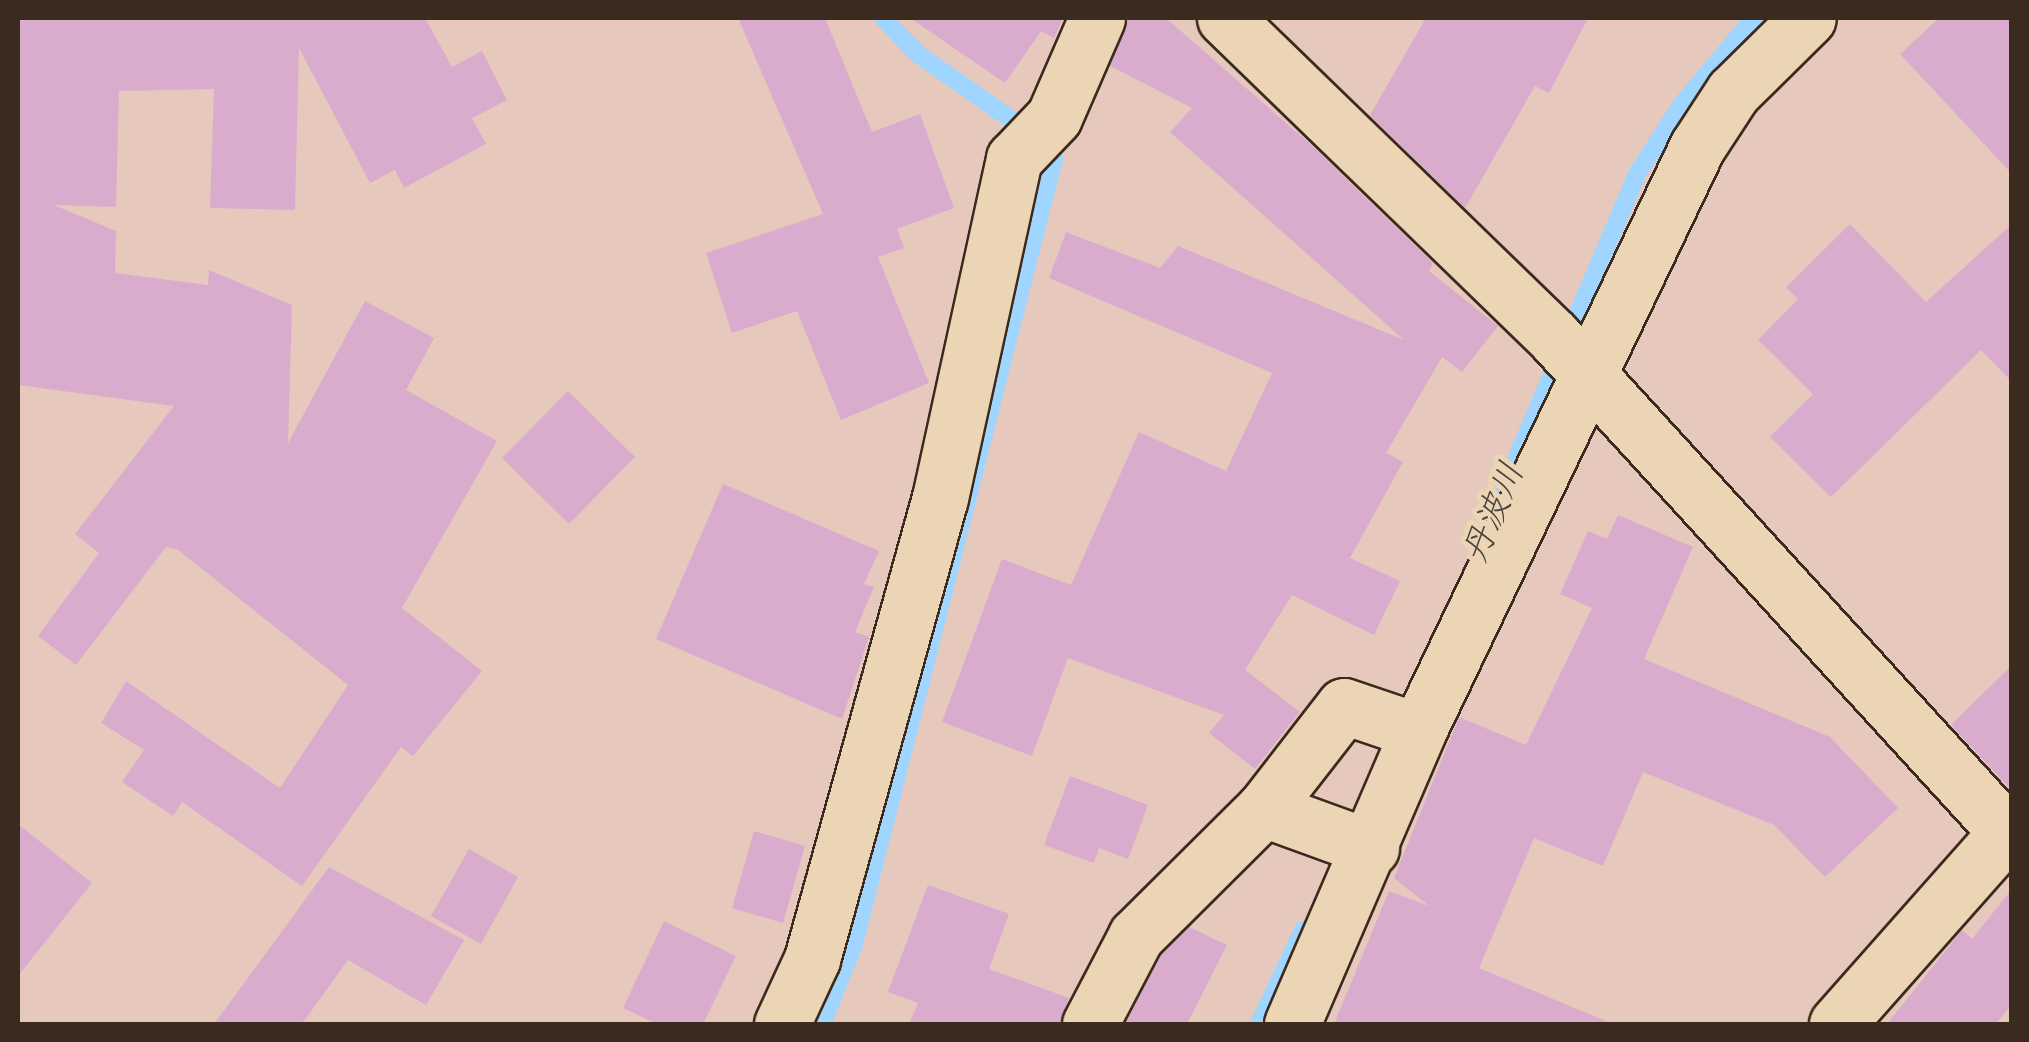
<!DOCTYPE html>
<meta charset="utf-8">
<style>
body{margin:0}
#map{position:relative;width:2029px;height:1042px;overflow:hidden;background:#e6c9bc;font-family:"Architects Daughter","Klee One",sans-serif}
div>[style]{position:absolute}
.stream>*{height:18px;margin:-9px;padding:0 9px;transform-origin:9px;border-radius:9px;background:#9fd5fe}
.building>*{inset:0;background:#d9acce}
.roads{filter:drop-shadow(2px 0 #3b2a1e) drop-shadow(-2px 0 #3b2a1e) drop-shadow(0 2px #3b2a1e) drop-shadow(0 -2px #3b2a1e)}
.street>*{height:55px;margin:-27.5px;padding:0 27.5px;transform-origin:27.5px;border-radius:27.5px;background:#ecd5b5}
span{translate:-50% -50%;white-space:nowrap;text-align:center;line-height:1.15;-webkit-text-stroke:10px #ecd5b5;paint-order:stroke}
.water-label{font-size:35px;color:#4a4440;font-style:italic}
.frame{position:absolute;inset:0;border:20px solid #3b2a1e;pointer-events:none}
</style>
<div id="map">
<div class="stream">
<i style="left:1500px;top:497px;width:351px;rotate:-67deg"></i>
<i style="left:1637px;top:174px;width:83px;rotate:-57.3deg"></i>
<i style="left:1682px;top:104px;width:112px;rotate:-50.1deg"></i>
<i style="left:822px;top:1024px;width:86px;rotate:-68.2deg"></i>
<i style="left:854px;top:944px;width:810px;rotate:-75.71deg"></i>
<i style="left:1054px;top:159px;width:49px;rotate:-135.8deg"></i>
<i style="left:1019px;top:125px;width:123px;rotate:-144.9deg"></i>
<i style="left:918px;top:54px;width:50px;rotate:-134.2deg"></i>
<i style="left:1259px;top:1024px;width:104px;rotate:-64.9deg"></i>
</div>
<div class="building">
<i style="clip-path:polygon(18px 18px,425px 18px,452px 67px,482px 51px,507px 100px,472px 118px,486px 144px,404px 188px,395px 170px,370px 183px,299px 48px,295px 210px,210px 208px,214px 89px,119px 91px,116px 207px,54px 205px,116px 231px,115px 273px,208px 285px,209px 270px,292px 305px,288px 443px,365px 301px,434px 338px,406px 390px,497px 441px,402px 608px,482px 671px,413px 756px,401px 747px,302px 886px,182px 802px,173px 816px,122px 782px,144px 750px,101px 723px,126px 681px,280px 788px,348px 685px,178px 550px,166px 547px,76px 665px,38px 636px,99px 553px,75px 534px,174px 406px,18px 385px)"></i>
<i style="clip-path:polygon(738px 18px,825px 18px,872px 132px,920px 114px,954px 208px,897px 229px,904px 248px,878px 257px,929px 383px,841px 420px,797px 311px,732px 333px,706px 253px,823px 214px)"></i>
<i style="clip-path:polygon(910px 18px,1063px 18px,1054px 38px,1041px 31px,1005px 83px)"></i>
<i style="clip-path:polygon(1128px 18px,1166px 18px,1309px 143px,1433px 263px,1429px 271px,1498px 326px,1462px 372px,1442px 357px,1386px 453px,1403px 462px,1350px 558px,1400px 581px,1374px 635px,1292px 595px,1245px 670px,1300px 712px,1255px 769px,1209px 733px,1224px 715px,1068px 658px,1032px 756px,942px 722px,1002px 559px,1071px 585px,1139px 432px,1226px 471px,1272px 373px,1049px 278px,1066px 232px,1160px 268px,1178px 246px,1404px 340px,1170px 132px,1192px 108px,1110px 66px)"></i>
<i style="clip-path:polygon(1426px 18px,1588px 18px,1549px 93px,1535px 86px,1465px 208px,1370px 115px)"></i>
<i style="clip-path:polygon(1939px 18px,2012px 18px,2012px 174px,1900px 54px)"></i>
<i style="clip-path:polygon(1850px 224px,1926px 302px,2012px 224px,2012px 382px,1981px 350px,1831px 497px,1770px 437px,1813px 394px,1758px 340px,1798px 299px,1786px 287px)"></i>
<i style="clip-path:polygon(568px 391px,635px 457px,569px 524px,502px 458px)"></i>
<i style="clip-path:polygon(723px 484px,879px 551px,864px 584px,874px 587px,855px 632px,869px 637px,842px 719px,656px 639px)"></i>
<i style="clip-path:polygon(1618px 515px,1693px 547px,1644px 659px,1830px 737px,1898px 808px,1825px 877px,1774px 825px,1643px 772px,1603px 866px,1534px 838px,1479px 968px,1613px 1024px,1334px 1024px,1389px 891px,1429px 906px,1394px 878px,1459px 717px,1526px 745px,1592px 608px,1560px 594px,1588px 531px,1607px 539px)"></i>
<i style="clip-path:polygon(2012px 665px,2012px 791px,1951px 725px)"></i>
<i style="clip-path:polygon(1070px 776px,1148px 805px,1128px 859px,1099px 848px,1094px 863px,1044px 845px)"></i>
<i style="clip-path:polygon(18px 824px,92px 883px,18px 976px)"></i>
<i style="clip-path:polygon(754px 831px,805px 846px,783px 923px,732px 908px)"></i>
<i style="clip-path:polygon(469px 849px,518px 877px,481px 944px,431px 916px)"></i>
<i style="clip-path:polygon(329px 867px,464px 940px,426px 1005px,348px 960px,302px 1024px,214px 1024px)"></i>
<i style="clip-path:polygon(928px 885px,1009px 914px,989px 969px,1069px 998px,1059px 1024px,909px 1024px,918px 1003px,888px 992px)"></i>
<i style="clip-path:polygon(2012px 889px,2012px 1004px,1996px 1024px,1887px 1024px,1962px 930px,1972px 939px)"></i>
<i style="clip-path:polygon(664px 921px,736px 956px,703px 1024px,657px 1024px,623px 1008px)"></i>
<i style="clip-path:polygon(1189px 927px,1227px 945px,1187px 1024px,1125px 1024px,1161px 955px)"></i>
</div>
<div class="roads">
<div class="street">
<i style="left:1225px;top:18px;width:457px;rotate:44.1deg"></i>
<i style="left:1553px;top:336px;width:680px;rotate:47.56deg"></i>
<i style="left:1264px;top:809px;width:114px;rotate:20deg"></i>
<i style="left:782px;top:1024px;width:72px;rotate:-65.2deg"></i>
<i style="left:812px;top:959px;width:478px;rotate:-74.5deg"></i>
<i style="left:940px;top:498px;width:347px;rotate:-77.7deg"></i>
<i style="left:1014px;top:159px;width:58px;rotate:-46.4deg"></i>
<i style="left:1054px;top:117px;width:108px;rotate:-66.5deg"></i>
<i style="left:1090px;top:1024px;width:99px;rotate:-62.4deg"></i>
<i style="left:1136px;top:936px;width:180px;rotate:-44.8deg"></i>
<i style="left:1264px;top:809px;width:130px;rotate:-52.2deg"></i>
<i style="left:1344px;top:706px;width:78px;rotate:18.7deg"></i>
<i style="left:1292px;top:1024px;width:319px;rotate:-66.7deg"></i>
<i style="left:1418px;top:731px;width:647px;rotate:-64.46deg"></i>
<i style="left:1697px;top:147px;width:66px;rotate:-56.8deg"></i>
<i style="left:1733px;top:92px;width:105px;rotate:-44.6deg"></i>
<i style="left:1837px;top:1024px;width:255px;rotate:-48.5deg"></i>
</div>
</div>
<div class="water-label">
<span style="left:1494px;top:513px;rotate:-67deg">丹波川</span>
</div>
<div class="frame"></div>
</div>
